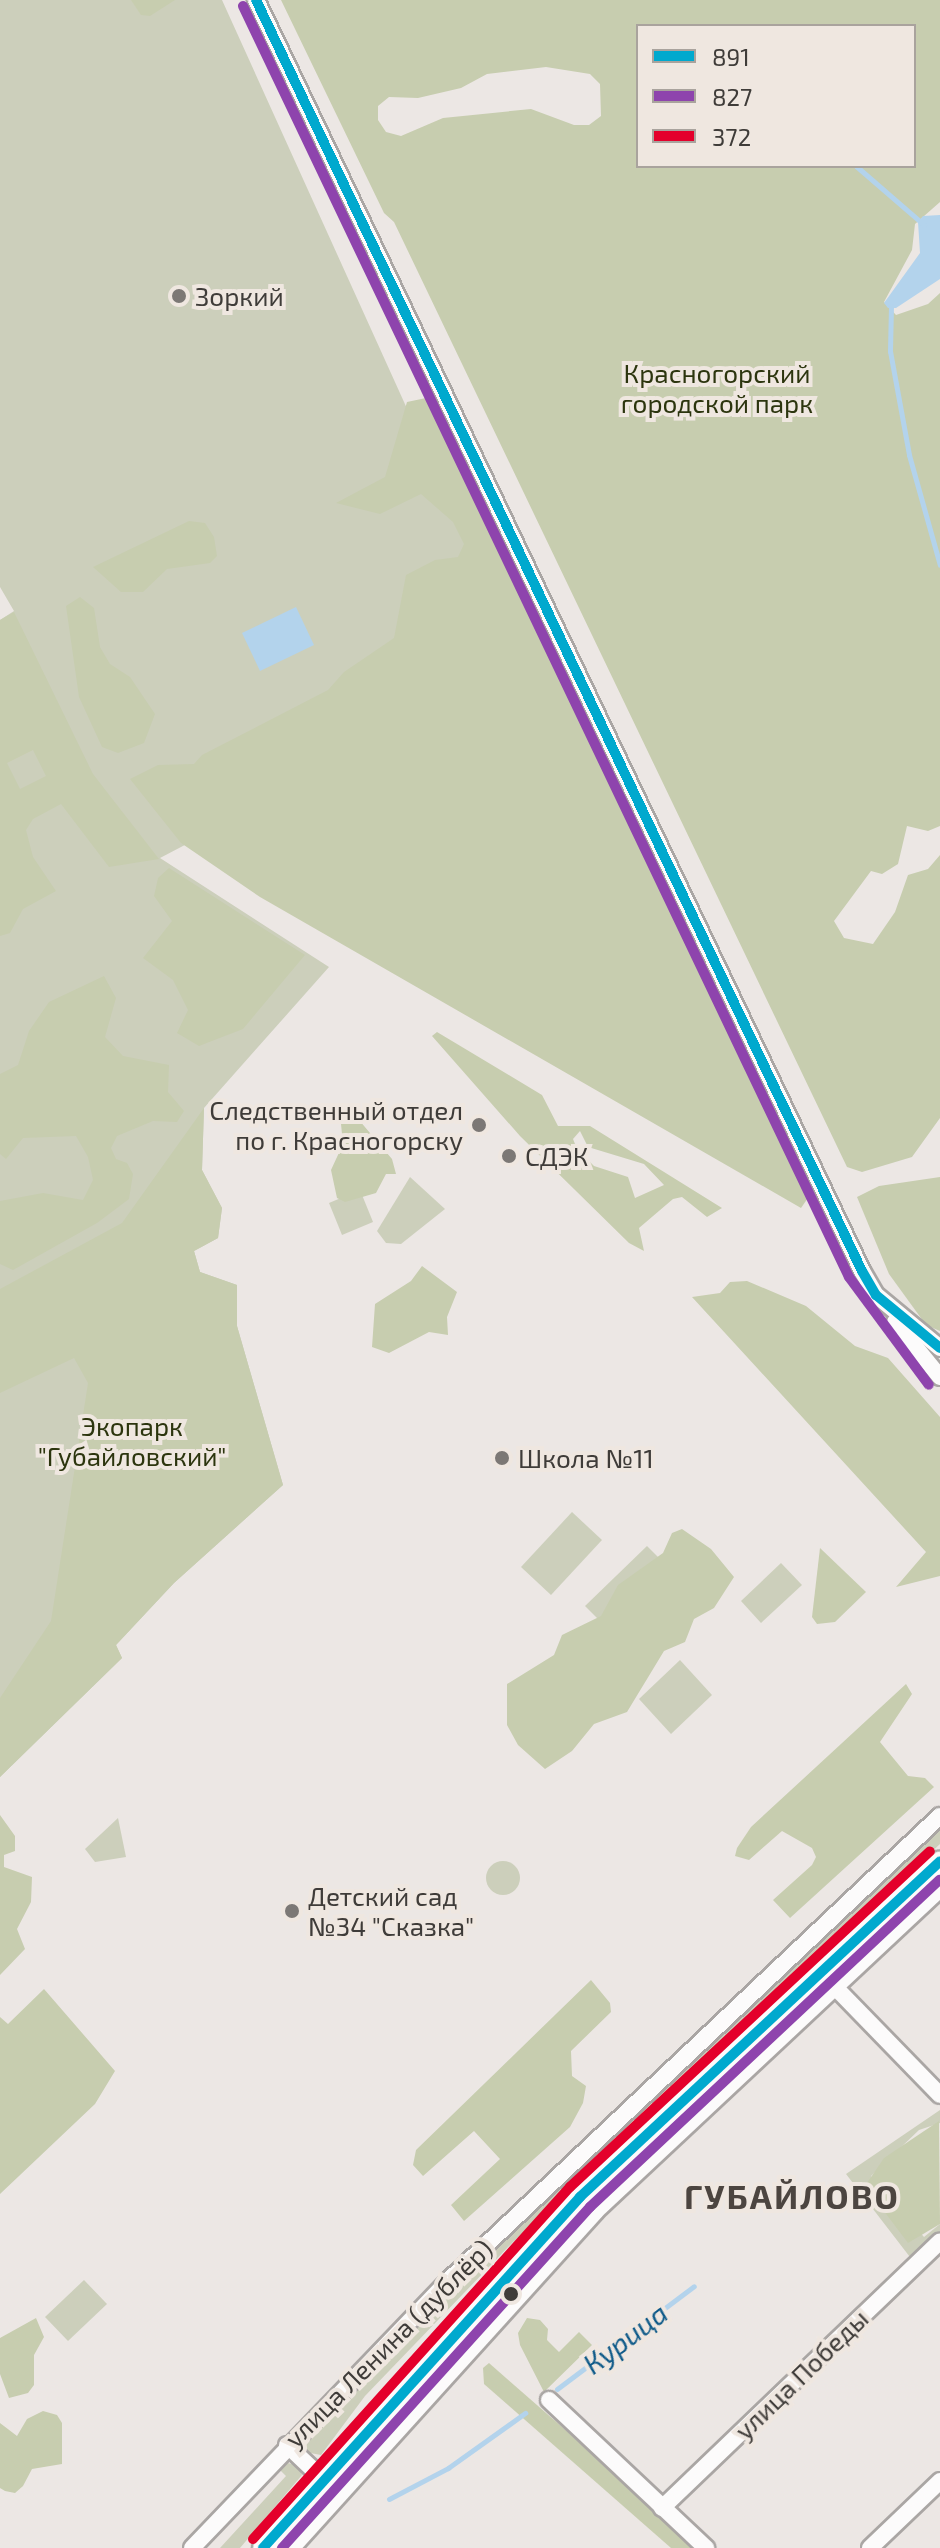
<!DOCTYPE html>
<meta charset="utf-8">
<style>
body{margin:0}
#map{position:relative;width:940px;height:2548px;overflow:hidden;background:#ece7e4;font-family:"Exo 2",sans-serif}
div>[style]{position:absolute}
.green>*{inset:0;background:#cccfbb}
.round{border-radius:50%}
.forest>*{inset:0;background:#c7cdaf}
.water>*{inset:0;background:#b3d3ec}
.stream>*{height:5px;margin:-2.5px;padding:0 2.5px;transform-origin:2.5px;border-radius:2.5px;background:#b3d3ec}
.roads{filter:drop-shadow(2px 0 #aaa6a4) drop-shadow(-2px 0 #aaa6a4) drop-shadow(0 2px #aaa6a4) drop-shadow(0 -2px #aaa6a4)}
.minor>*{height:16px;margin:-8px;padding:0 8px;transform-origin:8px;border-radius:8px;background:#fcfbfb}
.major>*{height:20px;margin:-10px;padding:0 10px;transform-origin:10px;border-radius:10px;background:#fcfbfb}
.bus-1>*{height:10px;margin:-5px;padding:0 5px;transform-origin:5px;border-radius:5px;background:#00a9ce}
.bus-2>*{height:10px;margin:-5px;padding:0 5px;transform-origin:5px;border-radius:5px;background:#8e44ad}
.bus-3>*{height:10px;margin:-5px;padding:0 5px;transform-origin:5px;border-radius:5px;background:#e4002b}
.dots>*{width:22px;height:22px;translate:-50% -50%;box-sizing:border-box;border:4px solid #efe7e0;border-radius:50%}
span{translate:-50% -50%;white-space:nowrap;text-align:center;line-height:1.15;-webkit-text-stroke:8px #efe7e0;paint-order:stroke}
.poi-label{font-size:26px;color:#3f3c39}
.left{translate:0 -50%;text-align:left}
.right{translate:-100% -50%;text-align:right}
.park-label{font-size:26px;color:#2c350e}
.street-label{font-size:26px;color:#3f3c39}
.water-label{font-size:28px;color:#0d5988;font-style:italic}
.district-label{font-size:34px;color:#4c4540;font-weight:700;letter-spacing:2px}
.legend{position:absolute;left:636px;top:24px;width:280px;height:144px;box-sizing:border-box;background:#efe7e0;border:2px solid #a9a39d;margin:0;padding:10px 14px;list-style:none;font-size:24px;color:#3f3c39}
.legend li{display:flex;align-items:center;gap:16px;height:40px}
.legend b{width:40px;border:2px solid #a9a39d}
</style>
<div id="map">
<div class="green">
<i style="clip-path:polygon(0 0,222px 0,524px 667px,160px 858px,329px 967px,204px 1108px,202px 1170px,222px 1208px,218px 1238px,194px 1251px,200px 1272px,237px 1285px,237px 1326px,283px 1485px,174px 1583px,116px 1645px,122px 1658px,0 1777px,0 620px,14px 611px,0 587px)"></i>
<i style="clip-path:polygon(410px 1177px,445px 1209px,401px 1244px,386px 1243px,377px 1231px)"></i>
<i style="clip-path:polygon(360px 1190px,373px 1222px,342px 1235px,329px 1203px)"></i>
<i style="clip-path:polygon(572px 1512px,602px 1540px,551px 1595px,521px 1567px)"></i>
<i style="clip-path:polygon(647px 1546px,671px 1570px,609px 1630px,585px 1606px)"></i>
<i style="clip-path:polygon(781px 1563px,802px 1585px,761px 1623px,741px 1601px)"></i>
<i style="clip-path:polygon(680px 1660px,712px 1695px,671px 1734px,639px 1699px)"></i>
<i style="clip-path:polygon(118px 1818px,126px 1857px,95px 1862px,85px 1849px)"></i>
<i style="clip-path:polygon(940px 1826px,940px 1844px,513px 2242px,365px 2396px,321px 2455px,305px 2452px,303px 2443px,387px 2351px)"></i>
<i class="round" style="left:486px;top:1861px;width:34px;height:34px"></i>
<i style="clip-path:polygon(940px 2110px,940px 2123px,919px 2130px,871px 2176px,924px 2237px,940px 2224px,940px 2233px,913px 2261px,846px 2174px)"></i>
<i style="clip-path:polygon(84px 2280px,107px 2304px,68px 2341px,45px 2317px)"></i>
<i style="clip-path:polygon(288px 2463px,299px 2466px,302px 2475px,240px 2548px,220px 2548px,286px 2476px,279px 2469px)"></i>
</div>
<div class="forest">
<i style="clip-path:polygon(131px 0,175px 0,150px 16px,141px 15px)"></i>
<i style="clip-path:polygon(evenodd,281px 0,940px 0,940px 202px,915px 224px,912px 250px,884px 302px,896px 315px,928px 304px,940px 293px,940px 826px,928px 831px,907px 826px,898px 864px,882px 874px,871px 871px,834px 921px,844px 938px,873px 944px,895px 912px,908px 875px,928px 869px,940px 855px,940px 1118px,912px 1157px,862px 1172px,847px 1167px,394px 222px,384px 213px,281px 0,638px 26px,914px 26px,914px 166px,638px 166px,638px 26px,281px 0,546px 67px,590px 74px,600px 84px,601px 116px,589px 125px,574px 125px,531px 109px,443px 118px,401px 136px,386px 132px,378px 120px,378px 106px,389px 97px,418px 98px,461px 88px,487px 74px,546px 67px)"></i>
<i style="clip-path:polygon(426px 398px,483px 505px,805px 1181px,810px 1195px,801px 1208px,260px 897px,181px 843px,130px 779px,158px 765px,194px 764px,202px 755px,328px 690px,344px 672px,394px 638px,406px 575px,435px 560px,458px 557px,464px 544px,453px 522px,421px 494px,380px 514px,336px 503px,385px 477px,407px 402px)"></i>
<i style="clip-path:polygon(189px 521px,205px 523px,214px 537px,217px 556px,210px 563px,167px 569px,143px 592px,121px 592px,93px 567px)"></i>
<i style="clip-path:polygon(80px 597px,94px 608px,100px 647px,110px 664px,130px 677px,155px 714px,144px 743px,118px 753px,102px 747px,79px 697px,66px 606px)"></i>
<i style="clip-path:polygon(evenodd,14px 612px,93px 774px,159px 859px,109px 867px,61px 804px,33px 819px,26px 830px,33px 857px,56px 891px,23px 909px,10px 933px,0 936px,0 620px,14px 612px,33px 750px,46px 776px,20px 789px,7px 763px,33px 750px)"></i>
<i style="clip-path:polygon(169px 868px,305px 955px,243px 1029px,199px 1046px,177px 1033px,188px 1010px,173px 980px,143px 958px,172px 921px,154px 896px,158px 878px)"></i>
<i style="clip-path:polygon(104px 976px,116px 998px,105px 1037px,123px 1056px,169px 1065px,168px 1092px,184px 1111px,177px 1122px,153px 1121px,117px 1136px,111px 1148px,116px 1159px,127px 1163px,133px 1174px,129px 1199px,97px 1223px,13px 1270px,0 1264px,0 1201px,43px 1193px,83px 1200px,93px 1180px,88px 1157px,76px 1136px,23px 1138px,6px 1159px,0 1154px,0 1074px,18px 1065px,29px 1031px,49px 1002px)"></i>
<i style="clip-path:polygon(evenodd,437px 1032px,542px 1095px,558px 1126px,590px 1126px,722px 1208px,707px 1217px,682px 1197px,673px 1199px,639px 1228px,644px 1251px,629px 1243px,520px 1136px,432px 1036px,437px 1032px,580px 1131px,588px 1147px,644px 1164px,664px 1185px,635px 1198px,628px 1177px,594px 1166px,577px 1149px,573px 1139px,580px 1131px)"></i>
<i style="clip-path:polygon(204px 1108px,202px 1170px,222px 1208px,218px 1238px,194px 1251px,200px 1272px,237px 1285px,237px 1326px,283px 1485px,174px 1583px,116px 1645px,122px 1658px,0 1777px,0 1698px,51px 1621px,88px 1383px,74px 1358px,0 1393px,0 1289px,122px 1223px)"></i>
<i style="clip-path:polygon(340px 1114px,359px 1120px,392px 1159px,396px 1174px,386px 1174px,376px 1193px,345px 1202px,337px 1198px,331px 1170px,343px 1144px)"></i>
<i style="clip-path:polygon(940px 1177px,940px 1331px,926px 1325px,889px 1274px,857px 1197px,879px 1186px)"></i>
<i style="clip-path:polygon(422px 1266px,457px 1292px,447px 1317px,448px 1335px,429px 1332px,389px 1353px,372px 1347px,375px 1304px,411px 1281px)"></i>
<i style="clip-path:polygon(747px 1281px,806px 1306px,855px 1346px,888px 1358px,940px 1417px,940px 1576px,896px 1587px,926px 1552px,692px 1297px,720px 1293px,730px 1282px)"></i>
<i style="clip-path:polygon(682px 1529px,711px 1549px,734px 1577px,714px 1608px,694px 1619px,685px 1642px,664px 1651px,627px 1712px,594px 1724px,572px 1751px,545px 1769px,518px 1745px,507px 1725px,507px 1684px,554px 1655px,562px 1635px,601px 1616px,618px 1585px,663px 1553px,672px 1533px)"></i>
<i style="clip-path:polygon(820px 1548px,866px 1592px,835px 1622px,817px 1624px,812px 1617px)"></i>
<i style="clip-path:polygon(906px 1684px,912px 1694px,880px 1742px,908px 1776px,925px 1778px,934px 1787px,790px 1918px,773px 1900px,812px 1865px,816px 1857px,812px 1848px,782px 1831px,749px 1860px,735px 1856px,737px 1848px,751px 1827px)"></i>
<i style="clip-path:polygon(0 1815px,15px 1836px,15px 1851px,4px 1855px,4px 1867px,32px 1877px,31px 1902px,17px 1929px,25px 1949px,0 1975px)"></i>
<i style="clip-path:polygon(591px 1980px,610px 2003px,611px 2012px,571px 2051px,572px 2076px,586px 2086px,583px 2103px,570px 2127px,464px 2221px,451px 2205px,500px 2159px,474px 2131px,423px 2176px,413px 2165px,416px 2150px)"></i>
<i style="clip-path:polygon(44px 1989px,115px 2071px,95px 2104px,0 2194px,0 2017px,8px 2024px)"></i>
<i style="clip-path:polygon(939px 2121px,940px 2224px,908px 2243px,865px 2186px,884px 2158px)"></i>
<i style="clip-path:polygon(36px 2318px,44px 2337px,34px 2355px,34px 2385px,28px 2393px,9px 2398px,0 2374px,0 2338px)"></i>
<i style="clip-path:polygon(527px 2318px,540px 2320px,548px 2329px,547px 2340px,559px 2352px,579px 2332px,592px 2345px,544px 2392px,520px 2345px,518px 2333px)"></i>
<i style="clip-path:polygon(489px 2363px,569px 2433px,692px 2548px,671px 2548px,484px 2384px,483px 2368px)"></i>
<i style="clip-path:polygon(43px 2411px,57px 2415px,62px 2423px,62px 2464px,32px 2469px,23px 2486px,15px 2493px,5px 2491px,0 2488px,0 2423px,17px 2436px,27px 2419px)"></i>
</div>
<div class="water">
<i style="clip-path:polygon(940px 215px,940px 279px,896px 308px,888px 308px,884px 303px,920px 253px,918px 222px,923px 216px)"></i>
<i style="clip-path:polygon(296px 607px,314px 645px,260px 671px,242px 633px)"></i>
</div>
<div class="stream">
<i style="left:856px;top:166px;width:90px;rotate:40.9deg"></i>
<i style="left:891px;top:306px;width:45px;rotate:91.3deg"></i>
<i style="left:890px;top:351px;width:106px;rotate:79.6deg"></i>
<i style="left:909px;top:455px;width:114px;rotate:74.3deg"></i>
<i style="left:557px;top:2389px;width:171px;rotate:-36.9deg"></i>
<i style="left:389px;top:2499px;width:67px;rotate:-27.7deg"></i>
<i style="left:448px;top:2468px;width:95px;rotate:-35.5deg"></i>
</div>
<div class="roads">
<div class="minor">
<i style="left:256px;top:0;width:1408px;rotate:64.51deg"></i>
<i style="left:862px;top:1271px;width:28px;rotate:60deg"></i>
<i style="left:876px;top:1295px;width:83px;rotate:39.6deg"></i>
<i style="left:895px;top:1322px;width:71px;rotate:50.7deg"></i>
<i style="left:833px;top:1985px;width:153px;rotate:45.8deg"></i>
<i style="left:549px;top:2400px;width:216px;rotate:43.3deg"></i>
<i style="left:287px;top:2445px;width:50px;rotate:43.4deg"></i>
<i style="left:662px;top:2508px;width:385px;rotate:-43.8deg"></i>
<i style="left:192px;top:2548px;width:373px;rotate:-46.2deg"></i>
<i style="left:450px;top:2279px;width:674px;rotate:-43.38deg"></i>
<i style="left:870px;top:2548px;width:97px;rotate:-43.7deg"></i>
</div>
<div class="major">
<i style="left:263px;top:2548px;width:473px;rotate:-47.9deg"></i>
<i style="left:580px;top:2197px;width:492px;rotate:-43deg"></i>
<i style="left:289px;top:2548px;width:455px;rotate:-47.9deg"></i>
<i style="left:594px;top:2210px;width:474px;rotate:-43.1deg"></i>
</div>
</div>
<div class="bus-1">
<i style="left:256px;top:0;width:1408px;rotate:64.51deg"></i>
<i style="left:862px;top:1271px;width:28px;rotate:60deg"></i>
<i style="left:876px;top:1295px;width:83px;rotate:39.6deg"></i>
<i style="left:263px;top:2548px;width:473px;rotate:-47.9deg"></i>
<i style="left:580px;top:2197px;width:492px;rotate:-43deg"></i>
</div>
<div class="bus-2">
<i style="left:243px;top:6px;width:1408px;rotate:64.51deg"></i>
<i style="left:849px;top:1277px;width:134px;rotate:53.5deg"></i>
<i style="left:282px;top:2548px;width:460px;rotate:-47.9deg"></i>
<i style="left:590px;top:2207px;width:479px;rotate:-43.1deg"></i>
</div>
<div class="bus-3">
<i style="left:253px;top:2539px;width:474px;rotate:-48deg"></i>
<i style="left:570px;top:2187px;width:492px;rotate:-43deg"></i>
</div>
<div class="dots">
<i style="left:179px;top:296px;background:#7c7875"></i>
<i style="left:479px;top:1125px;background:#7c7875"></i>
<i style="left:509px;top:1156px;background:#7c7875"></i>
<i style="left:502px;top:1458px;background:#7c7875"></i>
<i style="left:292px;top:1911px;background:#7c7875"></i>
<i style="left:511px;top:2294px;background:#3f3c39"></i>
</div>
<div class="poi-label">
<span class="left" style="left:195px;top:296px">Зоркий</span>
<span class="right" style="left:463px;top:1125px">Следственный отдел<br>по г. Красногорску</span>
<span class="left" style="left:525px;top:1156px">СДЭК</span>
<span class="left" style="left:518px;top:1458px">Школа №11</span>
<span class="left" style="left:308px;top:1911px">Детский сад<br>№34 "Сказка"</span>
</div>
<div class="park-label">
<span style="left:717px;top:388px">Красногорский<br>городской парк</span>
<span style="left:132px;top:1441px">Экопарк<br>"Губайловский"</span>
</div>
<div class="street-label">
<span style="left:388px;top:2343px;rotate:-45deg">улица Ленина (дублёр)</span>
<span style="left:801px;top:2374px;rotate:-44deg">улица Победы</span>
</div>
<div class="water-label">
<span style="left:625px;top:2338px;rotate:-37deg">Курица</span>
</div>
<div class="district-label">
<span style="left:792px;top:2196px">ГУБАЙЛОВО</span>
</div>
<ul class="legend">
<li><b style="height:10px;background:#00a9ce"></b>891</li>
<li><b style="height:10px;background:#8e44ad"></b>827</li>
<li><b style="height:10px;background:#e4002b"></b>372</li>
</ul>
</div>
